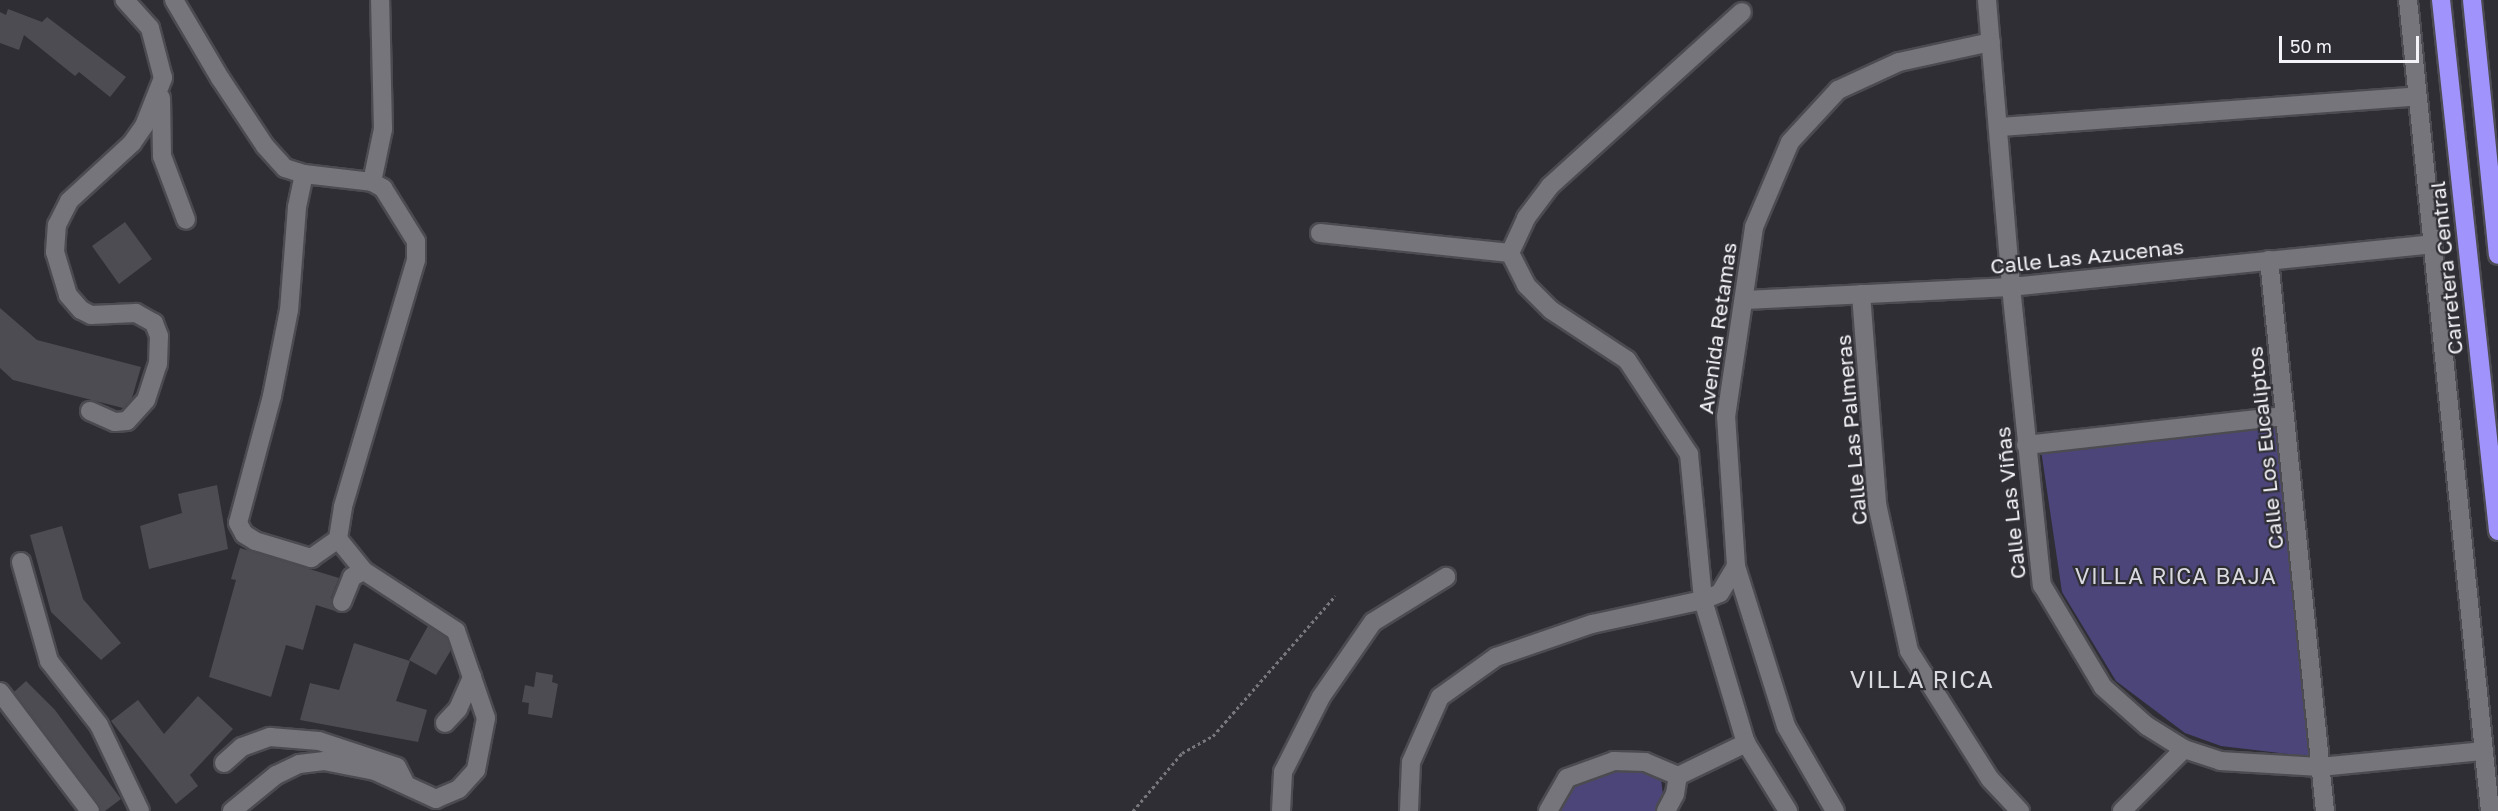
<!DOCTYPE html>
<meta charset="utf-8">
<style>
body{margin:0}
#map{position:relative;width:2498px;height:811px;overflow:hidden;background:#2e2e34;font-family:"Golos Text",sans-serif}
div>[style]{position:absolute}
.green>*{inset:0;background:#4b457a}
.building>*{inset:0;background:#4c4c52}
.path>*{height:3px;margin-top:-1.5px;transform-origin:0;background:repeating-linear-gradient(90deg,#77777c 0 3px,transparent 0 6px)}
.roads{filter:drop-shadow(2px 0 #4c4b51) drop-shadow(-2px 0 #4c4b51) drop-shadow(0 2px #4c4b51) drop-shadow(0 -2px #4c4b51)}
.minor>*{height:18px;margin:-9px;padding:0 9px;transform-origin:9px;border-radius:9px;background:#75757b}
.highway>*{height:18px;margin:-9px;padding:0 9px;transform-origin:9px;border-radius:9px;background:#a093fc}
span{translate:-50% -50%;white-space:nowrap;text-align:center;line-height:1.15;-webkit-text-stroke:4.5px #2e2e34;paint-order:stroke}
.street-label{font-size:21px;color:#f4f4f8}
.neighbourhood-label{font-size:22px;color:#d9d9e0;letter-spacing:1.5px}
.quarter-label{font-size:24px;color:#d9d9e0;letter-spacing:1.5px}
.scale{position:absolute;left:2279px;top:36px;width:140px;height:27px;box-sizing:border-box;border:3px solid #f4f4f8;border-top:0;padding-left:8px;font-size:18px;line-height:21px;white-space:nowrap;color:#f4f4f8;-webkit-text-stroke:4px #2e2e34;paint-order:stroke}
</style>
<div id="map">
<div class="green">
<i style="clip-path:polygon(2279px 424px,2314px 757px,2221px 746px,2185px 733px,2116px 681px,2062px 592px,2041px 450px)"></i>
<i style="clip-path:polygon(1618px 766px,1650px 771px,1661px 779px,1664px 803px,1658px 811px,1557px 811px,1561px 798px,1574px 785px)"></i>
</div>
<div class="building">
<i style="clip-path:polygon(8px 9px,42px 22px,47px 17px,126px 77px,110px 97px,79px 72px,75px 76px,24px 35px,19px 50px,0 43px,0 12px,6px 15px)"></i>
<i style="clip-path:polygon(125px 222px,152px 259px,119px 284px,92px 246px)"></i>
<i style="clip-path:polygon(0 308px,37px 340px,141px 367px,132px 398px,123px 408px,13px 380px,0 368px)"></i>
<i style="clip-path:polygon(217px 485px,228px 549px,149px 569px,140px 526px,182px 513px,178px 494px)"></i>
<i style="clip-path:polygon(62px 526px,83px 599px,121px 643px,101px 660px,51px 612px,30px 535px)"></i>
<i style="clip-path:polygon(240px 548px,339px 578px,331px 598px,335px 611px,316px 605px,303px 650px,286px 645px,271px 697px,209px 677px,236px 580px,231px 579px)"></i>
<i style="clip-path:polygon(428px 626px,447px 638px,451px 650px,436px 675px,409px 660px)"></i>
<i style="clip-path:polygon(354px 643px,410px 661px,396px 701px,427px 710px,418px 742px,300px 720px,310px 683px,339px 690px)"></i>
<i style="clip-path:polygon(536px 672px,553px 675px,552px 682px,558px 684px,552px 718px,528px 714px,529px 703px,522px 702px,525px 685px,534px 687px)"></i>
<i style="clip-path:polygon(26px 681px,55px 710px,121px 799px,105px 811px,101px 811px,14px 692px)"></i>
<i style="clip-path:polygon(198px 696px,233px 729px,190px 775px,198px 786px,176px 804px,111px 721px,138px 700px,164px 734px)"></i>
</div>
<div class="path">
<i style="left:1133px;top:811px;width:76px;rotate:-49.8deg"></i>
<i style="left:1182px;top:753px;width:35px;rotate:-29deg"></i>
<i style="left:1213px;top:736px;width:186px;rotate:-48.9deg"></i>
</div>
<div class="roads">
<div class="minor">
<i style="left:174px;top:0;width:91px;rotate:59.5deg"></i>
<i style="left:220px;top:78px;width:82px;rotate:56.5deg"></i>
<i style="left:265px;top:146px;width:30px;rotate:48deg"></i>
<i style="left:285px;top:168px;width:20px;rotate:18deg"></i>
<i style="left:304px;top:174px;width:68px;rotate:6.7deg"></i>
<i style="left:372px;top:182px;width:13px;rotate:29deg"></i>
<i style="left:383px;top:188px;width:62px;rotate:58.1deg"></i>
<i style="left:416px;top:241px;width:19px;rotate:90deg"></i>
<i style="left:416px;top:260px;width:258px;rotate:106.5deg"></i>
<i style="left:343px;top:507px;width:32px;rotate:99deg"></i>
<i style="left:338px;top:539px;width:41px;rotate:50.9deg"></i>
<i style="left:364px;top:571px;width:110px;rotate:33.1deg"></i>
<i style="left:456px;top:631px;width:92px;rotate:71deg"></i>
<i style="left:486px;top:718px;width:53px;rotate:100.9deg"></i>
<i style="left:476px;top:770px;width:25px;rotate:132deg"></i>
<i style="left:459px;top:789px;width:25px;rotate:157deg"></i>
<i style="left:436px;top:799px;width:67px;rotate:-155.3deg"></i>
<i style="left:375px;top:771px;width:52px;rotate:-168.9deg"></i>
<i style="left:324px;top:761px;width:25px;rotate:173deg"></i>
<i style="left:299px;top:764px;width:25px;rotate:154deg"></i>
<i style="left:276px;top:775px;width:57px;rotate:140.7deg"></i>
<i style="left:1987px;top:0;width:288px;rotate:85.2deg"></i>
<i style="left:2011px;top:287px;width:300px;rotate:84.1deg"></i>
<i style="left:2042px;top:585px;width:119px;rotate:59.1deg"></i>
<i style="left:2103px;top:687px;width:59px;rotate:41.6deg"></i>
<i style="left:2147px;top:726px;width:44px;rotate:31.9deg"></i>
<i style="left:2184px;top:749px;width:38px;rotate:18deg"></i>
<i style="left:2220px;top:761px;width:100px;rotate:3.4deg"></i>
<i style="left:2320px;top:767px;width:165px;rotate:-5.6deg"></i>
<i style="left:2408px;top:0;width:815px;rotate:84.23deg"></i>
<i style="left:161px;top:98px;width:58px;rotate:89deg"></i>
<i style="left:162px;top:156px;width:68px;rotate:69.4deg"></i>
<i style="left:1999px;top:127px;width:419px;rotate:-4.2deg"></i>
<i style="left:304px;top:174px;width:34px;rotate:102deg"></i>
<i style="left:297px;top:207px;width:103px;rotate:94.4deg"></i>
<i style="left:289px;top:310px;width:88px;rotate:101.2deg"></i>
<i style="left:272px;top:396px;width:131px;rotate:105deg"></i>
<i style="left:238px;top:523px;width:13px;rotate:61deg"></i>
<i style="left:244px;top:534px;width:13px;rotate:32deg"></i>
<i style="left:255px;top:541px;width:59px;rotate:16.9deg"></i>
<i style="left:311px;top:558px;width:33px;rotate:-35deg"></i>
<i style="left:372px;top:182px;width:54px;rotate:-78.3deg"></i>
<i style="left:383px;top:129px;width:129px;rotate:-91.3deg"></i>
<i style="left:1320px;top:233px;width:191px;rotate:6deg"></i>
<i style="left:1510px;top:253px;width:36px;rotate:63deg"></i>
<i style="left:1526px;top:285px;width:35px;rotate:45deg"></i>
<i style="left:1551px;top:310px;width:91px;rotate:33.3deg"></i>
<i style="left:1627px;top:360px;width:113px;rotate:56.6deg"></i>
<i style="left:1689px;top:454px;width:147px;rotate:84.5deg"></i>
<i style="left:1703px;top:600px;width:149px;rotate:73.3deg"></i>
<i style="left:1746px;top:743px;width:80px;rotate:58.3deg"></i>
<i style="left:1510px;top:253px;width:38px;rotate:-65deg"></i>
<i style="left:1526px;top:218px;width:40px;rotate:-53deg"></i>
<i style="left:1550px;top:186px;width:259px;rotate:-42.2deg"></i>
<i style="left:2269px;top:260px;width:554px;rotate:84.2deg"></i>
<i style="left:1861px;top:294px;width:211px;rotate:85.6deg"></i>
<i style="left:1877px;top:504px;width:150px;rotate:77.7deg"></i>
<i style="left:1909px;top:651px;width:151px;rotate:57.7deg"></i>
<i style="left:1990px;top:779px;width:44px;rotate:46.8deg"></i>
<i style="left:1744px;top:300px;width:267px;rotate:-2.8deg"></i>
<i style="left:2011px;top:287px;width:424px;rotate:-5.8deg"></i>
<i style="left:90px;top:411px;width:27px;rotate:24deg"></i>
<i style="left:115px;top:422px;width:12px;rotate:-5deg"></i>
<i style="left:127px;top:421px;width:28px;rotate:-48deg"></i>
<i style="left:146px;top:400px;width:38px;rotate:-72deg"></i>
<i style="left:158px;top:364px;width:28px;rotate:-88deg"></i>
<i style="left:159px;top:336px;width:14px;rotate:-111deg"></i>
<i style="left:154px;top:323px;width:21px;rotate:-151deg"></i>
<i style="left:136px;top:313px;width:45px;rotate:177.5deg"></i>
<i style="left:91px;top:315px;width:11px;rotate:-153deg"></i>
<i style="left:81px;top:310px;width:20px;rotate:-131deg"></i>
<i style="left:68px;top:295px;width:45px;rotate:-106.8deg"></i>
<i style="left:55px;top:252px;width:27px;rotate:-86deg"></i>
<i style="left:57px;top:225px;width:27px;rotate:-63deg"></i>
<i style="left:69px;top:201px;width:86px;rotate:-42.6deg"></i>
<i style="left:132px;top:143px;width:21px;rotate:-55deg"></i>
<i style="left:144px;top:126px;width:52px;rotate:-68.4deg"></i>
<i style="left:163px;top:78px;width:52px;rotate:-104.6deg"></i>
<i style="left:150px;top:28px;width:38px;rotate:-132deg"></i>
<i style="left:2026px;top:445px;width:260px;rotate:-6.4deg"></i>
<i style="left:21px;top:562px;width:103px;rotate:74.2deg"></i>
<i style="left:49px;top:661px;width:81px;rotate:52deg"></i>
<i style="left:99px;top:725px;width:95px;rotate:64.5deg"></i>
<i style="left:342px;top:602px;width:27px;rotate:-68deg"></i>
<i style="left:352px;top:577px;width:13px;rotate:-27deg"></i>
<i style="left:0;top:692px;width:149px;rotate:52.9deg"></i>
<i style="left:445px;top:723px;width:19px;rotate:-47deg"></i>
<i style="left:458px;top:709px;width:35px;rotate:-66deg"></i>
<i style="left:224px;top:763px;width:24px;rotate:-42deg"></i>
<i style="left:242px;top:747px;width:30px;rotate:-20deg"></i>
<i style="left:270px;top:737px;width:49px;rotate:4.7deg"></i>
<i style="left:319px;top:741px;width:82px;rotate:18.4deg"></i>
<i style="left:397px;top:767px;width:16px;rotate:63deg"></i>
<i style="left:1678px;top:776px;width:76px;rotate:-25.9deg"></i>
<i style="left:1281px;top:811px;width:39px;rotate:-87deg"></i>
<i style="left:1283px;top:772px;width:84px;rotate:-63.1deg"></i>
<i style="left:1321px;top:697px;width:91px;rotate:-55.3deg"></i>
<i style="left:1373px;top:622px;width:86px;rotate:-31.7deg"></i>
<i style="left:1409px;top:811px;width:49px;rotate:-87.7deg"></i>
<i style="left:1411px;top:762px;width:71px;rotate:-66deg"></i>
<i style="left:1440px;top:697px;width:69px;rotate:-35.5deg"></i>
<i style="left:1496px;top:657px;width:102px;rotate:-19deg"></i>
<i style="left:1592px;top:624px;width:114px;rotate:-12.2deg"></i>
<i style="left:1703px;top:600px;width:18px;rotate:-22deg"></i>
<i style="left:1720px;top:593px;width:31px;rotate:-59deg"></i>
<i style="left:1548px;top:811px;width:38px;rotate:-60deg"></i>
<i style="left:1567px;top:778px;width:50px;rotate:-19.9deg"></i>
<i style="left:1614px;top:761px;width:31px;rotate:2deg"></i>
<i style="left:1645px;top:762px;width:36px;rotate:23deg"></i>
<i style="left:1666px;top:811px;width:19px;rotate:-62deg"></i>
<i style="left:1675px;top:794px;width:18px;rotate:-81deg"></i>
<i style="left:1835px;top:811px;width:98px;rotate:-120deg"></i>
<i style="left:1786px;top:726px;width:168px;rotate:-107.4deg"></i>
<i style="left:1736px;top:566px;width:149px;rotate:-93.8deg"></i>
<i style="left:1726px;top:417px;width:192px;rotate:-81.6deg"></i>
<i style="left:1754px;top:227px;width:92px;rotate:-67deg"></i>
<i style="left:1790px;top:142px;width:71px;rotate:-47.3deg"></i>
<i style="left:1838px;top:90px;width:67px;rotate:-24.7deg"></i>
<i style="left:1899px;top:62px;width:94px;rotate:-12.3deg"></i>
<i style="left:2122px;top:811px;width:88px;rotate:-45deg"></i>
</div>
<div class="highway">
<i style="left:2441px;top:0;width:534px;rotate:83.87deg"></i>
<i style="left:2472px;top:0;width:256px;rotate:84.2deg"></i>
</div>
</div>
<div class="street-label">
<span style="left:2087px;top:256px;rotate:-6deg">Calle Las Azucenas</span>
<span style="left:2446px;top:268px;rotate:-96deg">Carretera Central</span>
<span style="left:1717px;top:328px;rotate:-82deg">Avenida Retamas</span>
<span style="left:1851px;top:430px;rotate:-95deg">Calle Las Palmeras</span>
<span style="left:2265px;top:448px;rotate:-96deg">Calle Los Eucaliptos</span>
<span style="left:2010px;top:503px;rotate:-96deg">Calle Las Viñas</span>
</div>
<div class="neighbourhood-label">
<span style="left:2176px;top:576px">VILLA RICA BAJA</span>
</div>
<div class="quarter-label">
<span style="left:1922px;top:679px">VILLA RICA</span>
</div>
<div class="scale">50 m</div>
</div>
